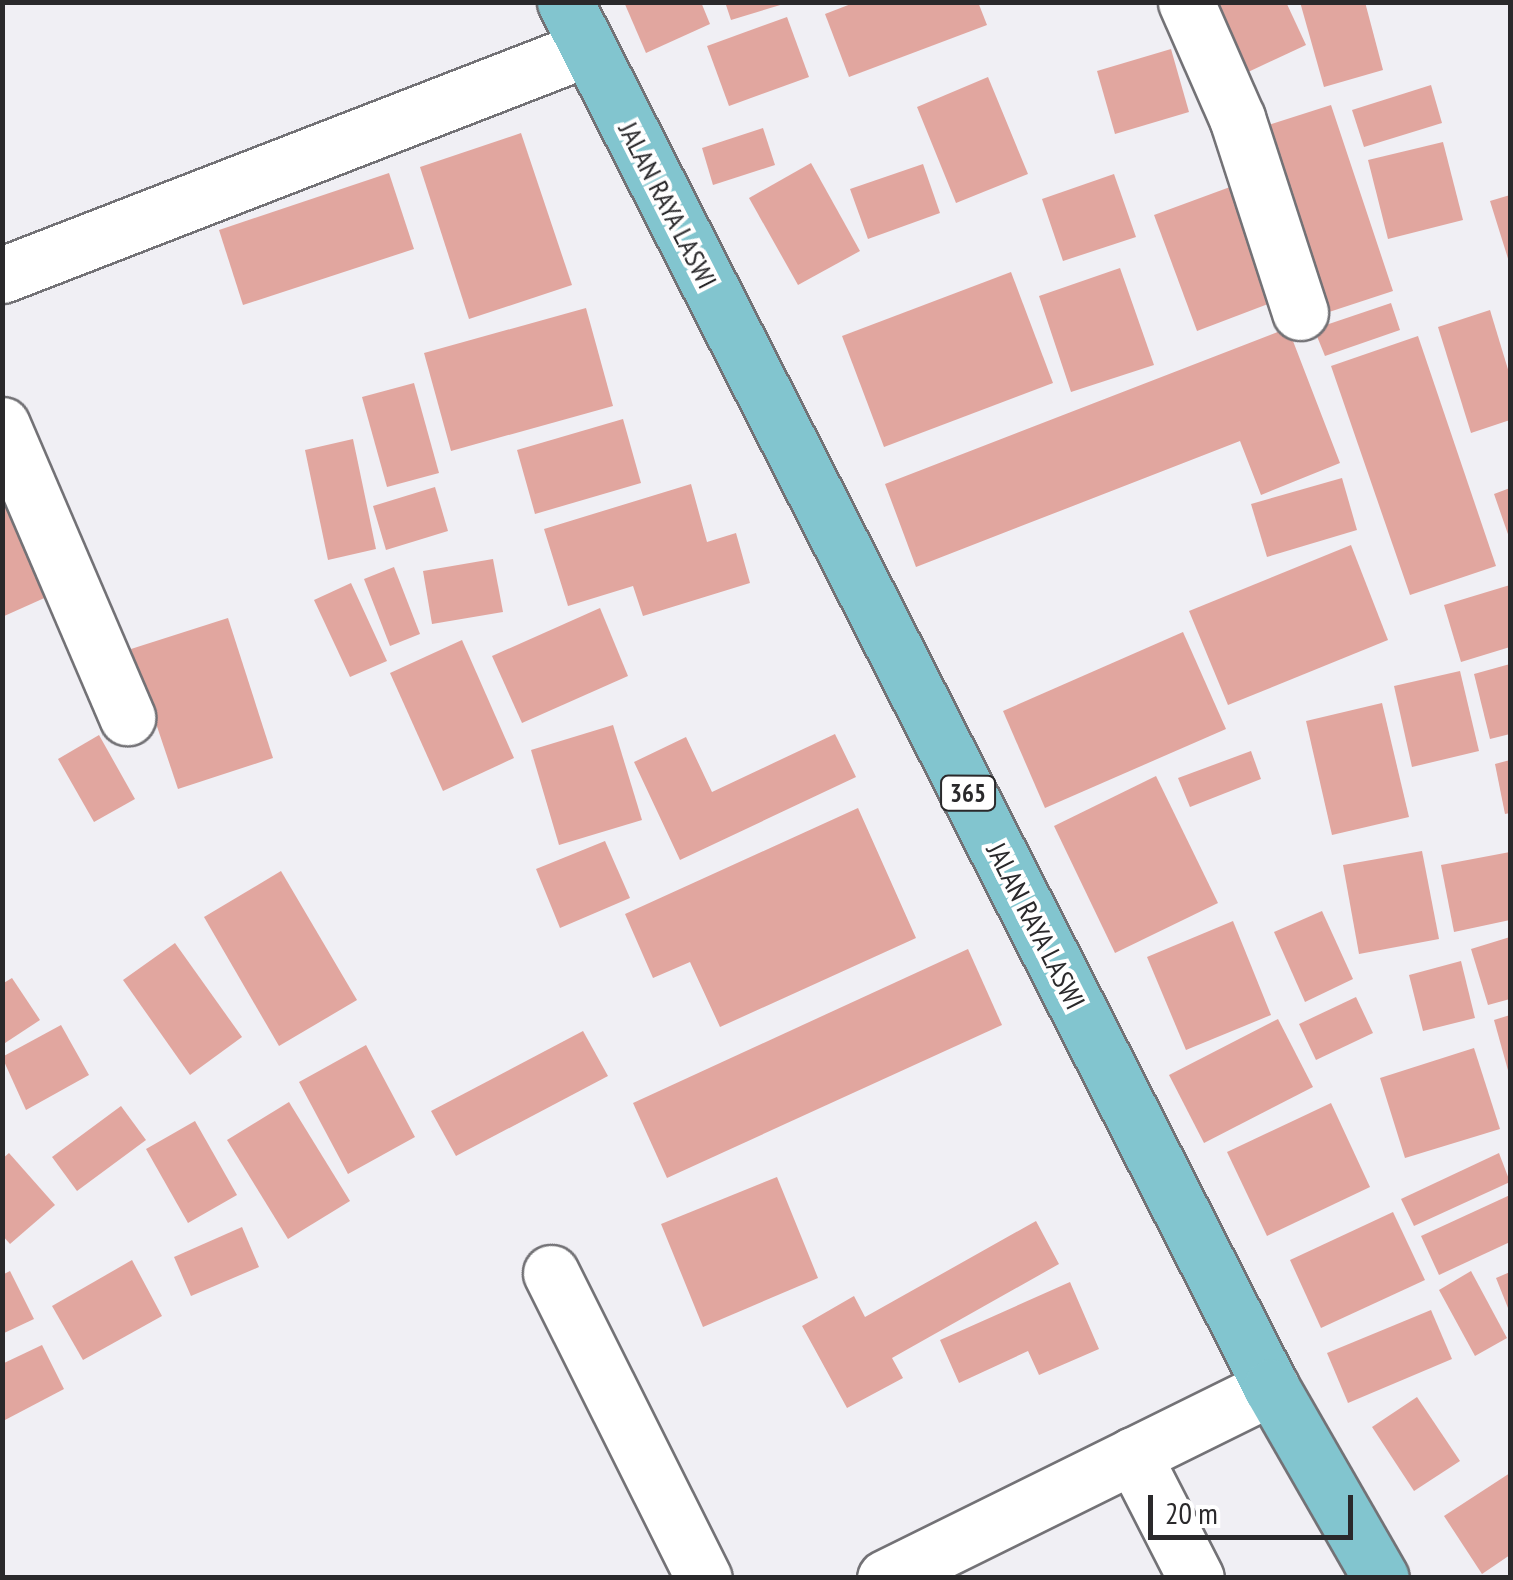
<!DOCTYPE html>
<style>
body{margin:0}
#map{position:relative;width:1513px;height:1580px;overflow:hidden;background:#f0eff4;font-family:"PT Sans Narrow",sans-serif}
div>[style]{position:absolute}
.building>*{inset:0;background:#e1a69f}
.roads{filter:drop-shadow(2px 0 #737276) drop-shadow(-2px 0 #737276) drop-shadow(0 2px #737276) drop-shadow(0 -2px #737276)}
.minor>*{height:55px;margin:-27.5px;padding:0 27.5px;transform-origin:27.5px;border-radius:27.5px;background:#fff}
.primary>*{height:55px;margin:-27.5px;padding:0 27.5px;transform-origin:27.5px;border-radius:27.5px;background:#82c5cf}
span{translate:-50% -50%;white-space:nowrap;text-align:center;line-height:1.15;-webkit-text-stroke:8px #fff;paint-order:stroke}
.shield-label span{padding:2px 8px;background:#fff;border:2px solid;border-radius:8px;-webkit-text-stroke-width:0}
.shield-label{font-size:25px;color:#2a292b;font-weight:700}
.street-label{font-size:28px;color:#2a292b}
.frame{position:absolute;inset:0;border:5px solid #2a292b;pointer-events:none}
.scale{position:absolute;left:1148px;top:1495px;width:205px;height:45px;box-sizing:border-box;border:5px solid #2a292b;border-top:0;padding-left:12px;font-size:30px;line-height:35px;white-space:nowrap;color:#2a292b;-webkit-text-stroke:8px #fff;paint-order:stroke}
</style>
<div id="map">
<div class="building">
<i style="clip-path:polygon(624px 2px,701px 2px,710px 24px,646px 53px)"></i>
<i style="clip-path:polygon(725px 2px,787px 2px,787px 3px,731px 20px)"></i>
<i style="clip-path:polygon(856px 2px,978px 2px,987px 25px,849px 77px,825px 14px)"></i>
<i style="clip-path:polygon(1214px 2px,1286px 2px,1306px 45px,1246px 73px)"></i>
<i style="clip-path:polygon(1300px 2px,1365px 2px,1383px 70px,1324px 87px)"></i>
<i style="clip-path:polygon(787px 17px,809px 77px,729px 106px,707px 46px)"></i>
<i style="clip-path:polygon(1171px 49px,1189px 112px,1115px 134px,1097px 71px)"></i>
<i style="clip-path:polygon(988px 77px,1028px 174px,956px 203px,917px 107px)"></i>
<i style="clip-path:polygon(1431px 85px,1442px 123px,1364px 147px,1352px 110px)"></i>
<i style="clip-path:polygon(1331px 105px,1393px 291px,1323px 314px,1262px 127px)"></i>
<i style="clip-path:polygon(763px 128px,775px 165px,713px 185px,702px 148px)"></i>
<i style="clip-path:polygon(521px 133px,572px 285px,469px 319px,420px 167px)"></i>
<i style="clip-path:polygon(1443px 142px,1463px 220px,1388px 239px,1368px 160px)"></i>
<i style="clip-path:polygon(811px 163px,860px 251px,798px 285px,749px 198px)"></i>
<i style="clip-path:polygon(923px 164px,940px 213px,868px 239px,850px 189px)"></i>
<i style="clip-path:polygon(389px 173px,414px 249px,243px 305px,219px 230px)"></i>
<i style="clip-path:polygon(1114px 174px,1136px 237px,1063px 261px,1042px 199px)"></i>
<i style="clip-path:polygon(1230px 187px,1273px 302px,1197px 331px,1154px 215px)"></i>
<i style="clip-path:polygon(1510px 195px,1510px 265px,1490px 201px)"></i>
<i style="clip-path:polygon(1120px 268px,1154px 365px,1071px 392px,1039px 296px)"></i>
<i style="clip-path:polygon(1011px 272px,1053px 383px,884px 447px,842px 336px)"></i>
<i style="clip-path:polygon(1391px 303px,1400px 330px,1325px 356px,1314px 329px)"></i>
<i style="clip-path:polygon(586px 308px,613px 406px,451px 451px,424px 353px)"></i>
<i style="clip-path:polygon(1490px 310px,1510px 376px,1510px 420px,1471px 433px,1438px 327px)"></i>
<i style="clip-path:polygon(1288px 328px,1340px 463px,1261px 495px,1240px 441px,916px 567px,885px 484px)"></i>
<i style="clip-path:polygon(1418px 336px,1496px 566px,1410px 595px,1331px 366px)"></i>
<i style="clip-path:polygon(414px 383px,439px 473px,387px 487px,362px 397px)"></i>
<i style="clip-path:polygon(623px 419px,641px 483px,535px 514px,517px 450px)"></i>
<i style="clip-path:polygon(2px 439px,69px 587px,2px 617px)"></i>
<i style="clip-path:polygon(353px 439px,376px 549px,328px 560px,305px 450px)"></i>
<i style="clip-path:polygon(1342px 478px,1357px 530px,1267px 557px,1251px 504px)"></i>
<i style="clip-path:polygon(691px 484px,707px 542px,736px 533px,750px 583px,643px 616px,633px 586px,568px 606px,544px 529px)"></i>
<i style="clip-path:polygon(435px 487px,448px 531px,386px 550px,373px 506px)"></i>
<i style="clip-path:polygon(1510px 488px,1510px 540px,1494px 494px)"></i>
<i style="clip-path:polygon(1351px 545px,1388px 640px,1228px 705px,1189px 611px)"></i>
<i style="clip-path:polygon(493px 559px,503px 612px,432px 624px,423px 571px)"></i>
<i style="clip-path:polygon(394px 567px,420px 634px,390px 646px,364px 579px)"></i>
<i style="clip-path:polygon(351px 583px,387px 661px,350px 677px,314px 600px)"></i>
<i style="clip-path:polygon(1510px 585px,1510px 647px,1461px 662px,1444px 605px)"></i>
<i style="clip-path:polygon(600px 608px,628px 676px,522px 723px,492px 656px)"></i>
<i style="clip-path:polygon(228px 618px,273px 758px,178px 789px,131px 649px)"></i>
<i style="clip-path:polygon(1183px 632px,1226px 729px,1045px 808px,1003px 711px)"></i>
<i style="clip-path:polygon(462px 640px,514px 758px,443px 791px,390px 673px)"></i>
<i style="clip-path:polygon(1510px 664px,1510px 734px,1490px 739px,1474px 674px)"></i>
<i style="clip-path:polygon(1460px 671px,1479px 751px,1412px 767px,1394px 686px)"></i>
<i style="clip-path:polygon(1382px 703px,1409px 817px,1332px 835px,1306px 721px)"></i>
<i style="clip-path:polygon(613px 725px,642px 820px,559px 845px,531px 750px)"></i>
<i style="clip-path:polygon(835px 734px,856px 777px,680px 860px,634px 762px,686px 737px,712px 792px)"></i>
<i style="clip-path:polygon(99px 735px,135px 799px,94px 822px,58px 759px)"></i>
<i style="clip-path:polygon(1251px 751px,1261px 779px,1190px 807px,1178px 778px)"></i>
<i style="clip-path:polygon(1510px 760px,1510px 813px,1505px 814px,1495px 764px)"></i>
<i style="clip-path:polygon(1156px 776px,1218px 903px,1115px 953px,1054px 826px)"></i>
<i style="clip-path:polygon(858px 808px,916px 938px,720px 1027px,690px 962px,653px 978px,625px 914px)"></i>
<i style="clip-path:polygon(605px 841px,630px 898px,560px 928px,536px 869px)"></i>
<i style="clip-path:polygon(1422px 851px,1439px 939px,1359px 954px,1343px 865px)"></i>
<i style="clip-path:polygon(1510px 852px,1510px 920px,1454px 932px,1441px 865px)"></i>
<i style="clip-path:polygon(281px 871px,357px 1000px,279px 1046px,204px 917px)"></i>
<i style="clip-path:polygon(1322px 911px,1353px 979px,1305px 1002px,1274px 932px)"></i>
<i style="clip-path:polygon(1233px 921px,1271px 1015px,1186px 1050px,1147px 957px)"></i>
<i style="clip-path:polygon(1510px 937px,1510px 999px,1488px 1005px,1471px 949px)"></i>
<i style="clip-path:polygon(175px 943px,242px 1037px,190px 1075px,123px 980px)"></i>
<i style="clip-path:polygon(968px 949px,1002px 1025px,667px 1178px,633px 1103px)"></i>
<i style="clip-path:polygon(1461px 961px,1475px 1018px,1423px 1031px,1409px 975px)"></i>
<i style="clip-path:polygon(12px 978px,40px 1020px,2px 1045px,2px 984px)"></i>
<i style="clip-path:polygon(1356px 997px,1373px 1033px,1316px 1060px,1299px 1024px)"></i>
<i style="clip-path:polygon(1510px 1015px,1510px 1074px,1509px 1074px,1494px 1020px)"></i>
<i style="clip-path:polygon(1278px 1019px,1313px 1087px,1204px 1143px,1169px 1075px)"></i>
<i style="clip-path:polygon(61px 1025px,89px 1075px,26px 1110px,2px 1057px)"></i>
<i style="clip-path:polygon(583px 1031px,608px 1076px,456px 1156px,431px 1111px)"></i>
<i style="clip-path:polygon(366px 1045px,415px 1137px,348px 1174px,299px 1082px)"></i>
<i style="clip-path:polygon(1474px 1048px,1500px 1129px,1405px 1158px,1380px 1078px)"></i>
<i style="clip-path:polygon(289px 1102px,350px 1201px,288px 1239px,227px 1140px)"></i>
<i style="clip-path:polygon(1331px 1103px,1370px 1187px,1267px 1236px,1227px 1152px)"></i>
<i style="clip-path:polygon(121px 1106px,146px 1140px,77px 1191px,52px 1157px)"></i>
<i style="clip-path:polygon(195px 1121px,237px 1195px,188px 1223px,146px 1149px)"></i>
<i style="clip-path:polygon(9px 1153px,55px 1205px,10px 1244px,2px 1235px,2px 1159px)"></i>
<i style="clip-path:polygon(1499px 1153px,1510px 1182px,1414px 1226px,1401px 1199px)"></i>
<i style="clip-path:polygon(777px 1177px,818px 1278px,703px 1327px,661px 1224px)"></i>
<i style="clip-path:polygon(1510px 1195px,1510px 1242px,1439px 1275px,1421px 1236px)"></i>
<i style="clip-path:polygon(1393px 1212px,1425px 1280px,1321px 1328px,1290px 1260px)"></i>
<i style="clip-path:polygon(1036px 1221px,1059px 1264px,892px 1358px,903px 1378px,847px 1408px,802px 1326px,854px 1296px,865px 1317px)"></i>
<i style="clip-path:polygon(242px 1227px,259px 1267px,191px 1296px,174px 1257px)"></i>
<i style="clip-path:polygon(132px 1260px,162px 1316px,83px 1360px,52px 1306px)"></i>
<i style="clip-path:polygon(10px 1271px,34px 1319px,2px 1334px,2px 1275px)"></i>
<i style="clip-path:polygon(1471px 1271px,1507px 1338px,1475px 1356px,1439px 1290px)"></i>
<i style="clip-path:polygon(1510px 1272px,1510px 1313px,1496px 1278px)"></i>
<i style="clip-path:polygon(1070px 1282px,1099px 1349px,1039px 1375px,1028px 1351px,959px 1383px,940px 1340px)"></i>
<i style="clip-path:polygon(1431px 1310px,1452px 1359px,1348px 1403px,1327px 1353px)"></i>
<i style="clip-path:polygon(42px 1345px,64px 1389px,5px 1420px,2px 1364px)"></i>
<i style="clip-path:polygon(1417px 1397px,1460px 1461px,1414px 1491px,1372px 1427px)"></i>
<i style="clip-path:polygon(1510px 1473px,1510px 1555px,1482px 1574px,1444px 1516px)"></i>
</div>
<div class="roads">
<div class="minor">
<i style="left:1186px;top:2px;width:127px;rotate:66.3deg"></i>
<i style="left:1237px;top:118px;width:204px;rotate:72deg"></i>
<i style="left:2px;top:275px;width:628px;rotate:-21.17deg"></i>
<i style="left:2px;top:425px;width:318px;rotate:66.8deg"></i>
<i style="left:551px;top:1273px;width:341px;rotate:63.4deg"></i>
<i style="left:1133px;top:1455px;width:138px;rotate:62.9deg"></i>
<i style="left:885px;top:1578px;width:431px;rotate:-26.3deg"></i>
</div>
<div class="primary">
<i style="left:565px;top:2px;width:1555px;rotate:62.99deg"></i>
<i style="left:1271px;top:1387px;width:220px;rotate:60.1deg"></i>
</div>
</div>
<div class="shield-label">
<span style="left:968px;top:793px">365</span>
</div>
<div class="street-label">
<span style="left:668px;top:205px;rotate:63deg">JALAN RAYA LASWI</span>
<span style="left:1036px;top:926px;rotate:63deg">JALAN RAYA LASWI</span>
</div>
<div class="frame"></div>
<div class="scale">20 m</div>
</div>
